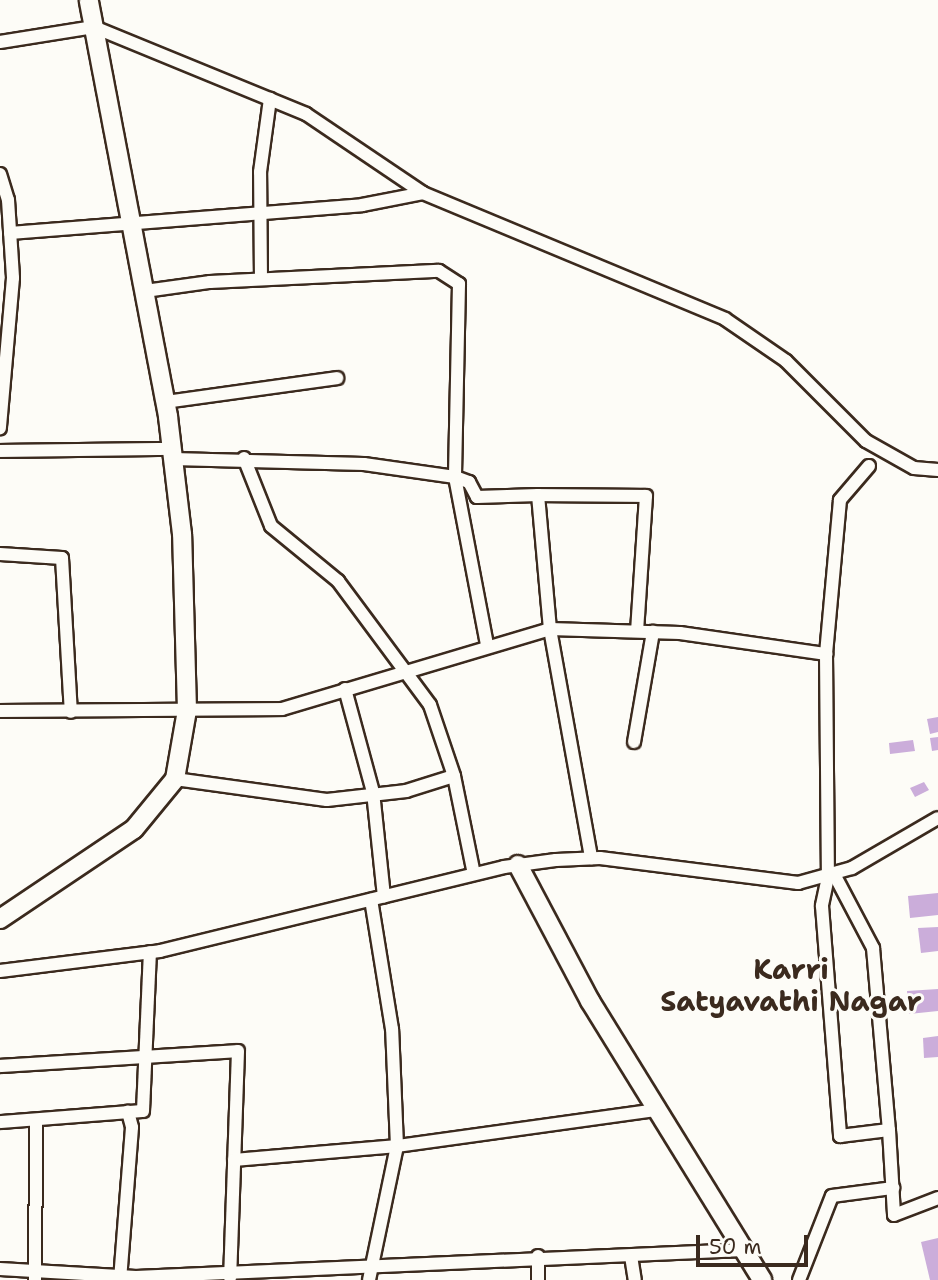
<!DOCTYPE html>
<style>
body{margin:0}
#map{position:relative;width:938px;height:1280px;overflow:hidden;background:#fdfcf7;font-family:"Shantell Sans",sans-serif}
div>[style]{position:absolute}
.building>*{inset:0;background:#cbadda}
.roads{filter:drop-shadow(2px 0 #3b2a1e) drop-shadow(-2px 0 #3b2a1e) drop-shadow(0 2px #3b2a1e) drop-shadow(0 -2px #3b2a1e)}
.street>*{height:12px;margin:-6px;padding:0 6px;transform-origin:6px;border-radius:6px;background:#fdfcf7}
.secondary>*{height:18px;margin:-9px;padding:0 9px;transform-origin:9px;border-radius:9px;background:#fdfcf7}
span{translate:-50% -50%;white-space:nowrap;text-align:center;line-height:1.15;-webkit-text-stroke:6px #fdfcf7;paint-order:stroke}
.district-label{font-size:28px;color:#3b2a1e;font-weight:700}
.scale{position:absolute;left:696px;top:1235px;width:112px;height:32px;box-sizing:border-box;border:4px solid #3b2a1e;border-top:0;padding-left:9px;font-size:21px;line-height:24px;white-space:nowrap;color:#3b2a1e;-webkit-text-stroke:5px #fdfcf7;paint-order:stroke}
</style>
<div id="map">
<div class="building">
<i style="clip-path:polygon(938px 717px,938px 732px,930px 734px,927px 719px)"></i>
<i style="clip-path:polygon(938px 737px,938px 750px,932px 751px,930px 738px)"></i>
<i style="clip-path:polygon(913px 740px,915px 751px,890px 754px,889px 743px)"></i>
<i style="clip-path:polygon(924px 782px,929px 790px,915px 797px,910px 788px)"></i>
<i style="clip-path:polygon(938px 893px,938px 915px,910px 918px,908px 896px)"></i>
<i style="clip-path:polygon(938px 927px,938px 951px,921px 953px,918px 928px)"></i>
<i style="clip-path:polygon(938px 989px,938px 1011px,909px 1014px,907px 991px)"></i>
<i style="clip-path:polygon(938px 1036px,938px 1057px,924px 1058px,923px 1038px)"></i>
<i style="clip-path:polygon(938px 1238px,938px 1280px,930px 1280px,921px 1242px)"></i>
</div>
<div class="roads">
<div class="street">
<i style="left:0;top:42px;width:95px;rotate:-9.1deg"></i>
<i style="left:94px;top:27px;width:229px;rotate:22.3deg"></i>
<i style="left:306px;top:114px;width:141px;rotate:34deg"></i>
<i style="left:423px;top:193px;width:327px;rotate:22.6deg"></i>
<i style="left:725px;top:319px;width:74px;rotate:34.5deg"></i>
<i style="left:786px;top:361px;width:113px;rotate:45deg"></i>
<i style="left:866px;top:441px;width:55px;rotate:29.4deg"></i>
<i style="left:914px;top:468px;width:24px;rotate:5deg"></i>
<i style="left:0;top:174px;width:27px;rotate:73deg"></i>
<i style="left:8px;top:200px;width:78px;rotate:86.3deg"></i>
<i style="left:13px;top:278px;width:151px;rotate:95deg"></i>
<i style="left:10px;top:233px;width:353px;rotate:-4.5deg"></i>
<i style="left:362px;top:205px;width:62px;rotate:-11.1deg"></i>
<i style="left:261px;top:279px;width:107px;rotate:-90.5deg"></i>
<i style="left:260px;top:172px;width:74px;rotate:-82.2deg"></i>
<i style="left:145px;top:291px;width:66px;rotate:-7.9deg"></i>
<i style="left:210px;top:282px;width:229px;rotate:-2.8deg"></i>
<i style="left:439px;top:271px;width:24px;rotate:33deg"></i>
<i style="left:459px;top:284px;width:193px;rotate:91.2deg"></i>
<i style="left:455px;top:477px;width:170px;rotate:79.2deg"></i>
<i style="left:165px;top:402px;width:174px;rotate:-7.9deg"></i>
<i style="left:0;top:451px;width:172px;rotate:-0.7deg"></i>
<i style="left:244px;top:458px;width:73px;rotate:68.3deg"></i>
<i style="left:271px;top:526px;width:87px;rotate:39.4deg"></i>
<i style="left:338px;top:581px;width:154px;rotate:53.4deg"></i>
<i style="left:430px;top:705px;width:75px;rotate:71.3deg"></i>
<i style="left:454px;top:776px;width:100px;rotate:78.5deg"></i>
<i style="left:173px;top:459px;width:191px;rotate:1.5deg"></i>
<i style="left:364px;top:464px;width:92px;rotate:8.1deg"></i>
<i style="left:455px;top:477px;width:15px;rotate:20deg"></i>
<i style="left:469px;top:482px;width:17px;rotate:62deg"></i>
<i style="left:477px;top:497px;width:61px;rotate:-1.9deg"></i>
<i style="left:538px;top:495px;width:135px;rotate:84.9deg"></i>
<i style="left:550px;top:629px;width:233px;rotate:79.8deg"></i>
<i style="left:869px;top:466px;width:45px;rotate:130.5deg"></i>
<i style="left:840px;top:500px;width:155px;rotate:95.2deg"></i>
<i style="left:826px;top:654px;width:223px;rotate:89.5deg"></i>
<i style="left:828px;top:877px;width:30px;rotate:102deg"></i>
<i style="left:822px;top:906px;width:231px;rotate:85.5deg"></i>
<i style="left:840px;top:1136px;width:49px;rotate:-7deg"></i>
<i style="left:889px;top:1130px;width:85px;rotate:86.6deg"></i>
<i style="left:894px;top:1215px;width:47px;rotate:-21.1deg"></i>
<i style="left:538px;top:495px;width:108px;rotate:0.5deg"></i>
<i style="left:646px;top:496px;width:135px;rotate:93.8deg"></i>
<i style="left:0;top:554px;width:62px;rotate:3.7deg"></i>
<i style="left:62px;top:558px;width:154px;rotate:86.7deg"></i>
<i style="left:345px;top:689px;width:107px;rotate:74.8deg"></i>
<i style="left:373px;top:792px;width:105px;rotate:84deg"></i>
<i style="left:0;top:711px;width:282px;rotate:-0.4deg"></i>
<i style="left:282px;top:709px;width:280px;rotate:-16.6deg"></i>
<i style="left:550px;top:629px;width:130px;rotate:1.8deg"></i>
<i style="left:680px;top:633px;width:148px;rotate:8.2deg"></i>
<i style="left:634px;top:742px;width:112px;rotate:-80.2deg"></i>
<i style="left:175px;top:779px;width:153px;rotate:7.9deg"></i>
<i style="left:327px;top:800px;width:80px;rotate:-6.5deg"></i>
<i style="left:406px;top:791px;width:50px;rotate:-17.4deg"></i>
<i style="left:834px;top:874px;width:84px;rotate:62.2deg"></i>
<i style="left:873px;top:948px;width:183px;rotate:85deg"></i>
<i style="left:0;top:971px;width:161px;rotate:-7.1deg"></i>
<i style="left:160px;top:951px;width:354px;rotate:-13.7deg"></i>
<i style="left:504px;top:867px;width:52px;rotate:-7.7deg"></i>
<i style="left:556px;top:860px;width:44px;rotate:-2.6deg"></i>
<i style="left:600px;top:858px;width:200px;rotate:7.2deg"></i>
<i style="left:798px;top:883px;width:56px;rotate:-15.5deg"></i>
<i style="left:852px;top:868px;width:99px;rotate:-30.2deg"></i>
<i style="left:0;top:1066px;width:238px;rotate:-3.6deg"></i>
<i style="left:238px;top:1051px;width:227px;rotate:92deg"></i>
<i style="left:0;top:1122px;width:143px;rotate:-4.4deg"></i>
<i style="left:143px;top:1111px;width:159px;rotate:-87.5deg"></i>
<i style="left:234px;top:1160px;width:164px;rotate:-4.9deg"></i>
<i style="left:397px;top:1146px;width:117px;rotate:-92.4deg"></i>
<i style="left:392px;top:1029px;width:131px;rotate:-99.2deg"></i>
<i style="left:538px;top:1256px;width:24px;rotate:90deg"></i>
<i style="left:631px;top:1256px;width:24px;rotate:81deg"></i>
<i style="left:0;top:1269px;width:136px;rotate:3.4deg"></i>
<i style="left:136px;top:1277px;width:608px;rotate:-2.55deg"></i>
<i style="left:35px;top:1280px;width:160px;rotate:-89.6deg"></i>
<i style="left:120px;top:1280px;width:153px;rotate:-85.5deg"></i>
<i style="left:132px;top:1127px;width:16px;rotate:-105deg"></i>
<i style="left:369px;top:1280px;width:137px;rotate:-78.2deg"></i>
<i style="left:397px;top:1146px;width:262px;rotate:-7.9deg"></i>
<i style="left:799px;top:1280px;width:90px;rotate:-68.6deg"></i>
<i style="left:832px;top:1196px;width:62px;rotate:-7.5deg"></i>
</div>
<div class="secondary">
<i style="left:518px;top:865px;width:154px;rotate:62.1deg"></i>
<i style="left:590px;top:1001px;width:328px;rotate:58.3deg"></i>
<i style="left:0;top:919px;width:161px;rotate:-33.9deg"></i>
<i style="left:134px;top:829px;width:65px;rotate:-50.6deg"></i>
<i style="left:175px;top:779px;width:70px;rotate:-80.1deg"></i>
<i style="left:187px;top:710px;width:176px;rotate:-91.6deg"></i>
<i style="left:182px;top:534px;width:119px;rotate:-96.8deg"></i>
<i style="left:168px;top:416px;width:423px;rotate:-100.8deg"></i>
</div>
</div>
<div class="district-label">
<span style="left:791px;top:985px">Karri<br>Satyavathi Nagar</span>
</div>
<div class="scale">50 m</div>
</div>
